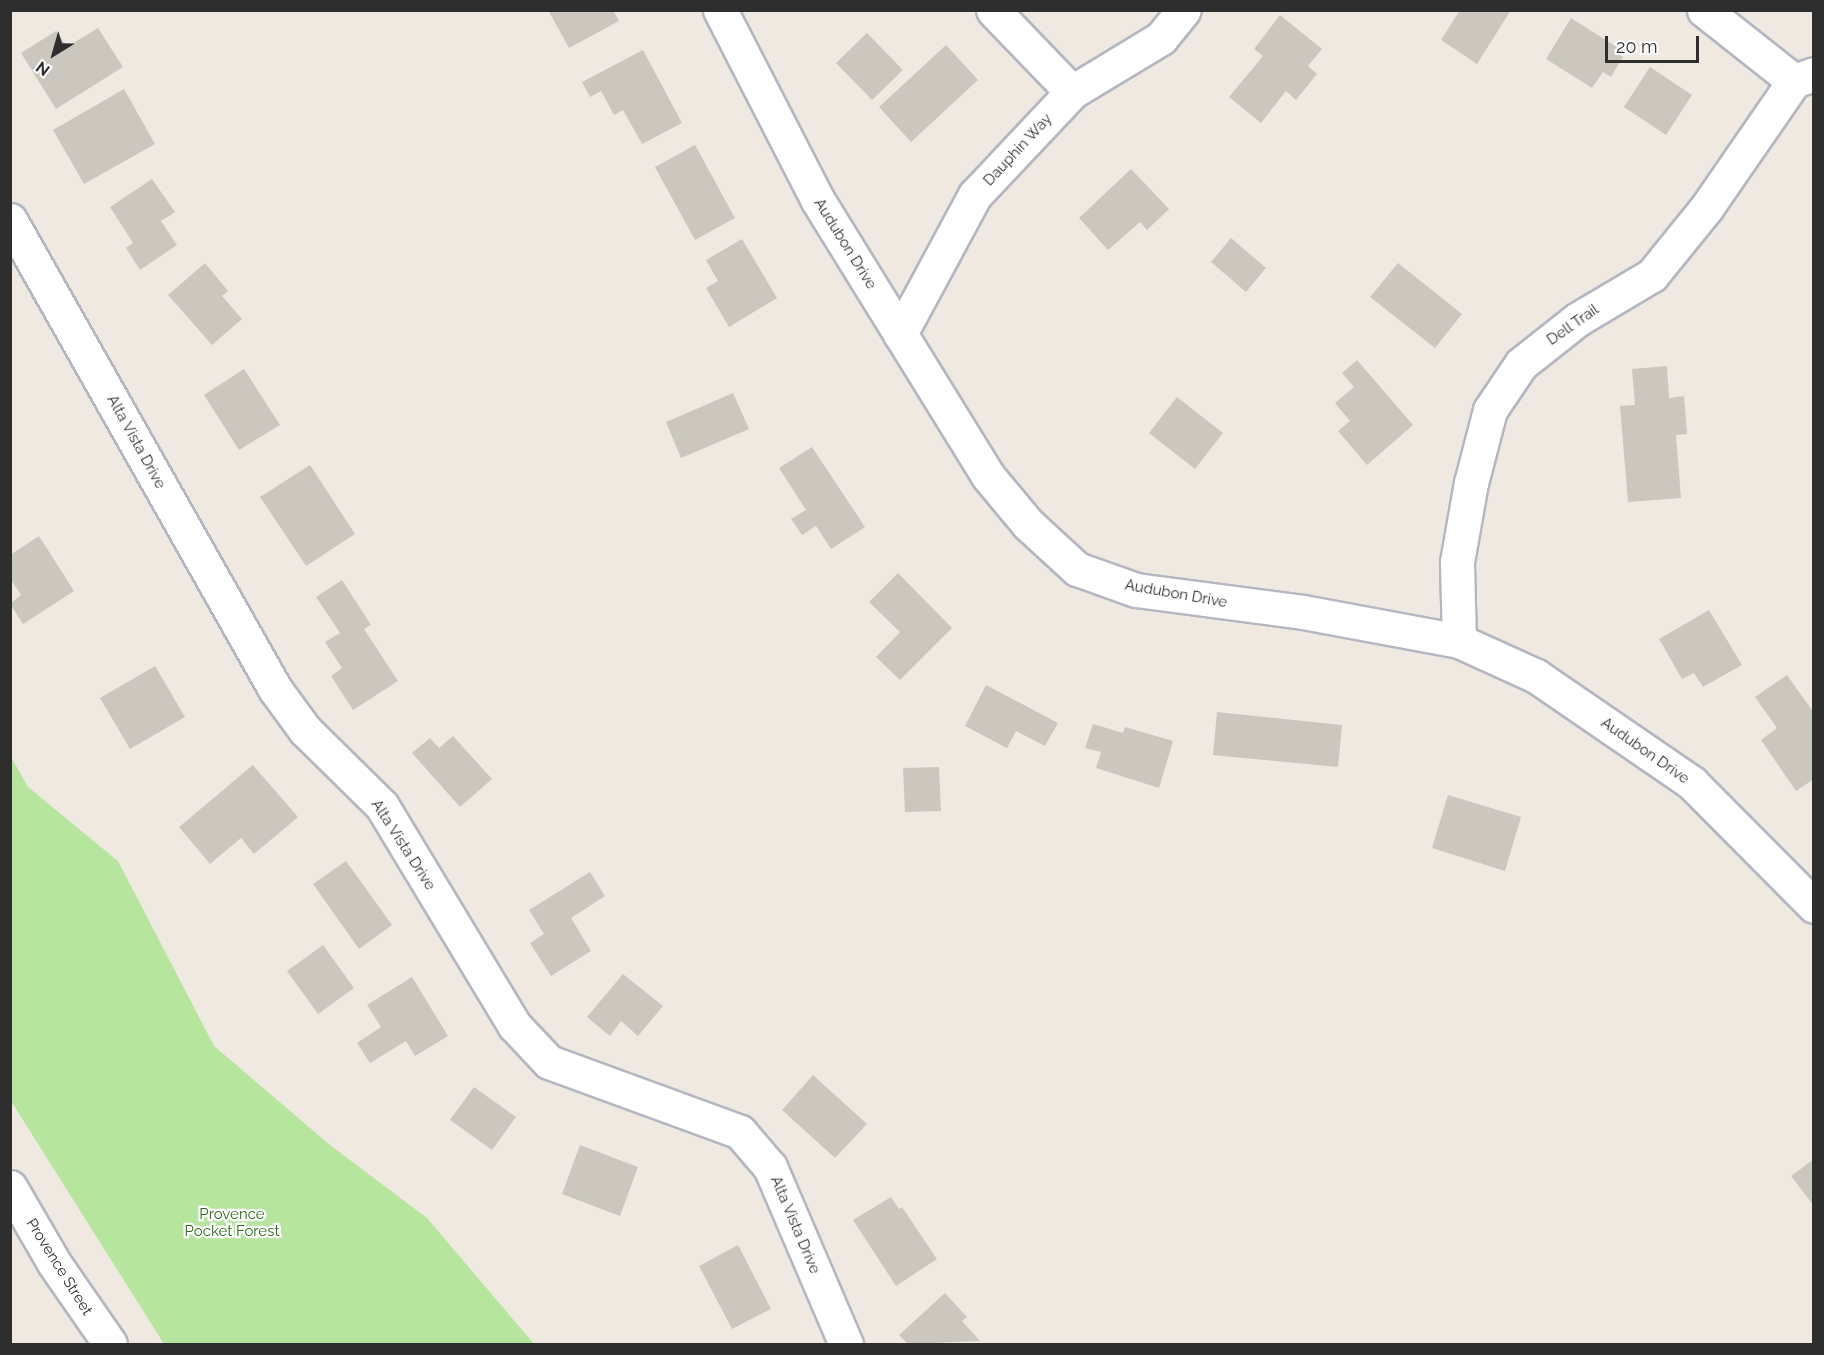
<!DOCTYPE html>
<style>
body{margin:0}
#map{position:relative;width:1824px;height:1355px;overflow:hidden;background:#efe9e1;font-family:Raleway,sans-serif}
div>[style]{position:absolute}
.green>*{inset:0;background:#b6e59e}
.building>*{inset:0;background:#cbc7bf}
.roads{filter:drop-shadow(2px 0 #b4b7c1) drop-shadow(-2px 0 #b4b7c1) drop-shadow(0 2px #b4b7c1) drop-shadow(0 -2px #b4b7c1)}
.minor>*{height:33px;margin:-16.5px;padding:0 16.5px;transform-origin:16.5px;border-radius:16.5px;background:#fff}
span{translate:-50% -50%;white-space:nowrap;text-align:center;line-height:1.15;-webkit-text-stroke:4.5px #fff;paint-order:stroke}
.street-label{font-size:15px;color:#2e2e2e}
.park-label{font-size:15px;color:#2c6e1b}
.frame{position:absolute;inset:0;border:12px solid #2e2e2e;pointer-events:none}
.north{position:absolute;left:24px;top:24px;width:60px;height:60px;-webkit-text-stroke:4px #fff;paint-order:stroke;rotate:217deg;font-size:16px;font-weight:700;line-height:24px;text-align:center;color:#2e2e2e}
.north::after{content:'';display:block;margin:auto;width:21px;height:27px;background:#2e2e2e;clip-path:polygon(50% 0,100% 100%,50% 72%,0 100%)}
.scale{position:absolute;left:1605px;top:36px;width:94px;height:27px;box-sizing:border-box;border:3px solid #2e2e2e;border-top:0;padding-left:8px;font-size:18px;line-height:21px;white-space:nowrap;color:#2e2e2e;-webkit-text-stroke:4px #fff;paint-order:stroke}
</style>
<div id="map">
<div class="green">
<i style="clip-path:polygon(11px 757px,28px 787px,118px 861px,214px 1046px,330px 1145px,427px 1218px,534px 1344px,164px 1344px,11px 1101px)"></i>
</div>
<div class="building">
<i style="clip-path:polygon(548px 10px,613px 10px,619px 21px,569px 48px)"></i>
<i style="clip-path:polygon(1460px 10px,1511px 10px,1477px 64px,1441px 40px)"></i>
<i style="clip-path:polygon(1280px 15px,1322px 49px,1308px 66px,1317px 74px,1296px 100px,1286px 91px,1261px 123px,1229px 97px,1263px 56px,1254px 49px)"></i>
<i style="clip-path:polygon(1571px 18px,1617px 47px,1613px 51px,1623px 57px,1611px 77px,1603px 72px,1592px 88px,1546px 59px)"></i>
<i style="clip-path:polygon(98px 28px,123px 67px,56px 109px,21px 53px,56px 31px,67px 47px)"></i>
<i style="clip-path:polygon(867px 33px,903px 70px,872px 100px,836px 63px)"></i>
<i style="clip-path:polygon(946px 45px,978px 80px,911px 142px,879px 107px)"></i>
<i style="clip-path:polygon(643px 50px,682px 123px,642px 144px,623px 110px,614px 115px,601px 91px,590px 97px,582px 82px)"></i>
<i style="clip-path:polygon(1650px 67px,1692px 95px,1666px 135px,1624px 107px)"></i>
<i style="clip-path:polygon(124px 89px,155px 144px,84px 184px,53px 130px)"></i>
<i style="clip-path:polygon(695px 145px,735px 218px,695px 240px,655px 167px)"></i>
<i style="clip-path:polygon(1131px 169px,1169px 209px,1147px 230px,1140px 222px,1108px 250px,1079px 218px)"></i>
<i style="clip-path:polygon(152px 179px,175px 212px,161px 221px,177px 245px,140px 270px,126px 248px,133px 243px,110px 207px)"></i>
<i style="clip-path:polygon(1231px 238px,1266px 268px,1246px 292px,1211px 262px)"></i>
<i style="clip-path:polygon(742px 239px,777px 298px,729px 327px,706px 288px,718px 281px,706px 260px)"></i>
<i style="clip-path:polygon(205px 263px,228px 291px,222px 296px,242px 319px,212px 345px,168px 295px)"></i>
<i style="clip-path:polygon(1398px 263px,1462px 314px,1435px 348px,1370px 297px)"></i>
<i style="clip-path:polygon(1357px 360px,1413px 425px,1367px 465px,1338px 431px,1350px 421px,1335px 403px,1354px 387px,1342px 373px)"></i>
<i style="clip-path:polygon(1667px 366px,1669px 398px,1684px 396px,1687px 434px,1676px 435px,1681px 498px,1628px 502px,1620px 406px,1635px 405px,1632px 369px)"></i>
<i style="clip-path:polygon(244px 369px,280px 425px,239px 450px,204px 395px)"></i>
<i style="clip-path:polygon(733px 393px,749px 429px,681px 458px,666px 422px)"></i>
<i style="clip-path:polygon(1177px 397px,1223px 433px,1195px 469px,1149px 433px)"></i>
<i style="clip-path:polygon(812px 447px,865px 527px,831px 549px,816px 526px,802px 535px,791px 519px,806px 510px,779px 468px)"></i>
<i style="clip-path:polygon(310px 465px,355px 534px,306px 566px,260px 497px)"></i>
<i style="clip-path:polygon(39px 536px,74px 591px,23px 624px,10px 604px,21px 595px,10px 578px,10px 555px)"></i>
<i style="clip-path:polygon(898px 573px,952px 628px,900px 680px,876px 657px,900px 632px,869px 602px)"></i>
<i style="clip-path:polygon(342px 580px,371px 625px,364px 629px,398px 681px,353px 710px,331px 676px,342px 668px,325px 642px,340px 633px,316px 597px)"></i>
<i style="clip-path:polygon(1709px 610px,1742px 665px,1703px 687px,1694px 673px,1682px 679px,1659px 639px)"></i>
<i style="clip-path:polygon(155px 666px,185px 717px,130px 749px,100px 698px)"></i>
<i style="clip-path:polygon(1787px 675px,1814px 713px,1814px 779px,1796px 791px,1761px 740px,1777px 728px,1755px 697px)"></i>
<i style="clip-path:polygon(986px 685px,1058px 723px,1045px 746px,1016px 731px,1007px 748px,965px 726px)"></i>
<i style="clip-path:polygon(1217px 712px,1342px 725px,1338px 767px,1213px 755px)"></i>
<i style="clip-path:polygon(1093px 724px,1123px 733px,1125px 727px,1173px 741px,1159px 788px,1096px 768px,1101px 752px,1085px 748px)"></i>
<i style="clip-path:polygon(453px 736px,492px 779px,460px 807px,412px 753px,430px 738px,439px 748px)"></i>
<i style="clip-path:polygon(253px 765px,298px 817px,254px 854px,241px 838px,210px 864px,179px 827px)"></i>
<i style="clip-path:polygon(939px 767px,941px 811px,905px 812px,903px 768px)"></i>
<i style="clip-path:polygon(1448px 795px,1521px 817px,1505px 871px,1432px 848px)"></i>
<i style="clip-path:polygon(346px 861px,392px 925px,359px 949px,313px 884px)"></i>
<i style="clip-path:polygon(590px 872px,605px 896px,571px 918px,591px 951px,551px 976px,530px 943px,544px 934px,529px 910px)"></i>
<i style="clip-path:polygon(323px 945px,354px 988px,318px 1014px,287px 971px)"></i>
<i style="clip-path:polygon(623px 974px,663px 1006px,638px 1036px,621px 1021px,610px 1036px,587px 1017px)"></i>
<i style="clip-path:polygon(412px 977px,448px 1036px,415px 1056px,406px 1041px,370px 1063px,357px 1043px,381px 1027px,367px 1005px)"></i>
<i style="clip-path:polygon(813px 1075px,867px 1124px,835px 1158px,782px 1110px)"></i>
<i style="clip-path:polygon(474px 1087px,516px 1117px,492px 1150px,450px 1120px)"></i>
<i style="clip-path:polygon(580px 1145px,638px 1167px,620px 1216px,562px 1194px)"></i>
<i style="clip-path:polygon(1814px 1159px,1814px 1206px,1791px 1176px)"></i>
<i style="clip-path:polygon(891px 1197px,899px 1209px,902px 1207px,937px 1259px,896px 1286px,853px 1220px)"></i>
<i style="clip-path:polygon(738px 1245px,771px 1309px,732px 1329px,699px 1266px)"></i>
<i style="clip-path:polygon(945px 1293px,967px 1317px,962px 1321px,980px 1341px,908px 1344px,899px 1335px)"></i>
</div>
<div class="roads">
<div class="minor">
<i style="left:720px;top:10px;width:212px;rotate:62.8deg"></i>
<i style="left:817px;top:199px;width:326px;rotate:58.3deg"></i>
<i style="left:988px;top:476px;width:62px;rotate:50.2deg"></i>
<i style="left:1028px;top:524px;width:67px;rotate:42.6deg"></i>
<i style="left:1077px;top:569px;width:63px;rotate:19.6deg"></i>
<i style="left:1136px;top:590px;width:168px;rotate:7.5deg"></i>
<i style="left:1303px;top:612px;width:159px;rotate:10.5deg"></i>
<i style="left:1459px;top:641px;width:85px;rotate:24.4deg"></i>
<i style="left:1536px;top:676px;width:189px;rotate:34.4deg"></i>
<i style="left:1692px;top:783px;width:173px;rotate:45.2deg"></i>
<i style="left:993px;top:10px;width:114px;rotate:46.1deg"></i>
<i style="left:1704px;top:10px;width:115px;rotate:38.3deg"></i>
<i style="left:10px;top:220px;width:539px;rotate:60.53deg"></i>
<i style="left:275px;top:689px;width:51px;rotate:53.8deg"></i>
<i style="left:305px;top:730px;width:108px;rotate:44.6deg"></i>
<i style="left:382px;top:806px;width:256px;rotate:58.9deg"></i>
<i style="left:514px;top:1025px;width:51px;rotate:46.6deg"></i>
<i style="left:549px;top:1062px;width:203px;rotate:20.1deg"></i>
<i style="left:740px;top:1132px;width:46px;rotate:49.4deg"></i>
<i style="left:770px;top:1167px;width:193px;rotate:66.8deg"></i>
<i style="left:900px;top:334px;width:158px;rotate:-61.7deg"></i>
<i style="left:975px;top:195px;width:141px;rotate:-46.7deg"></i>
<i style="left:1072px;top:92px;width:104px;rotate:-31.2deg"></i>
<i style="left:1161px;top:38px;width:36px;rotate:-51deg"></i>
<i style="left:1459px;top:641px;width:79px;rotate:-91.5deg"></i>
<i style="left:1457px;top:562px;width:80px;rotate:-80deg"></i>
<i style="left:1471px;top:483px;width:75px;rotate:-75.4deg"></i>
<i style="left:1490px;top:410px;width:55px;rotate:-56deg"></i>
<i style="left:1521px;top:364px;width:73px;rotate:-38.3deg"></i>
<i style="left:1578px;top:319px;width:86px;rotate:-30.7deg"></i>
<i style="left:1652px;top:275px;width:87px;rotate:-51deg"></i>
<i style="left:1707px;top:207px;width:153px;rotate:-55.4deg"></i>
<i style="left:1794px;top:81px;width:21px;rotate:-19deg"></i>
<i style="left:10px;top:1187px;width:88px;rotate:59.9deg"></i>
<i style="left:54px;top:1263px;width:98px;rotate:55.3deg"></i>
</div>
</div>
<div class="street-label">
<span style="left:1018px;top:150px;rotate:-47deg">Dauphin Way</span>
<span style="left:845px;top:244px;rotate:58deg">Audubon Drive</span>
<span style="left:1573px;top:325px;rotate:-35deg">Dell Trail</span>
<span style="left:136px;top:442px;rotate:61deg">Alta Vista Drive</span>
<span style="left:1176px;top:594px;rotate:10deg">Audubon Drive</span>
<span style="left:1645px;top:751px;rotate:35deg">Audubon Drive</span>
<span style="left:403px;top:845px;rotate:57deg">Alta Vista Drive</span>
<span style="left:795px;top:1225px;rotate:67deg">Alta Vista Drive</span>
<span style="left:59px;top:1267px;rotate:58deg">Provence Street</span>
</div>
<div class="park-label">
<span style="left:232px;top:1223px">Provence<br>Pocket Forest</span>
</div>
<div class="frame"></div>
<div class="north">N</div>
<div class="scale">20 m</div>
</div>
